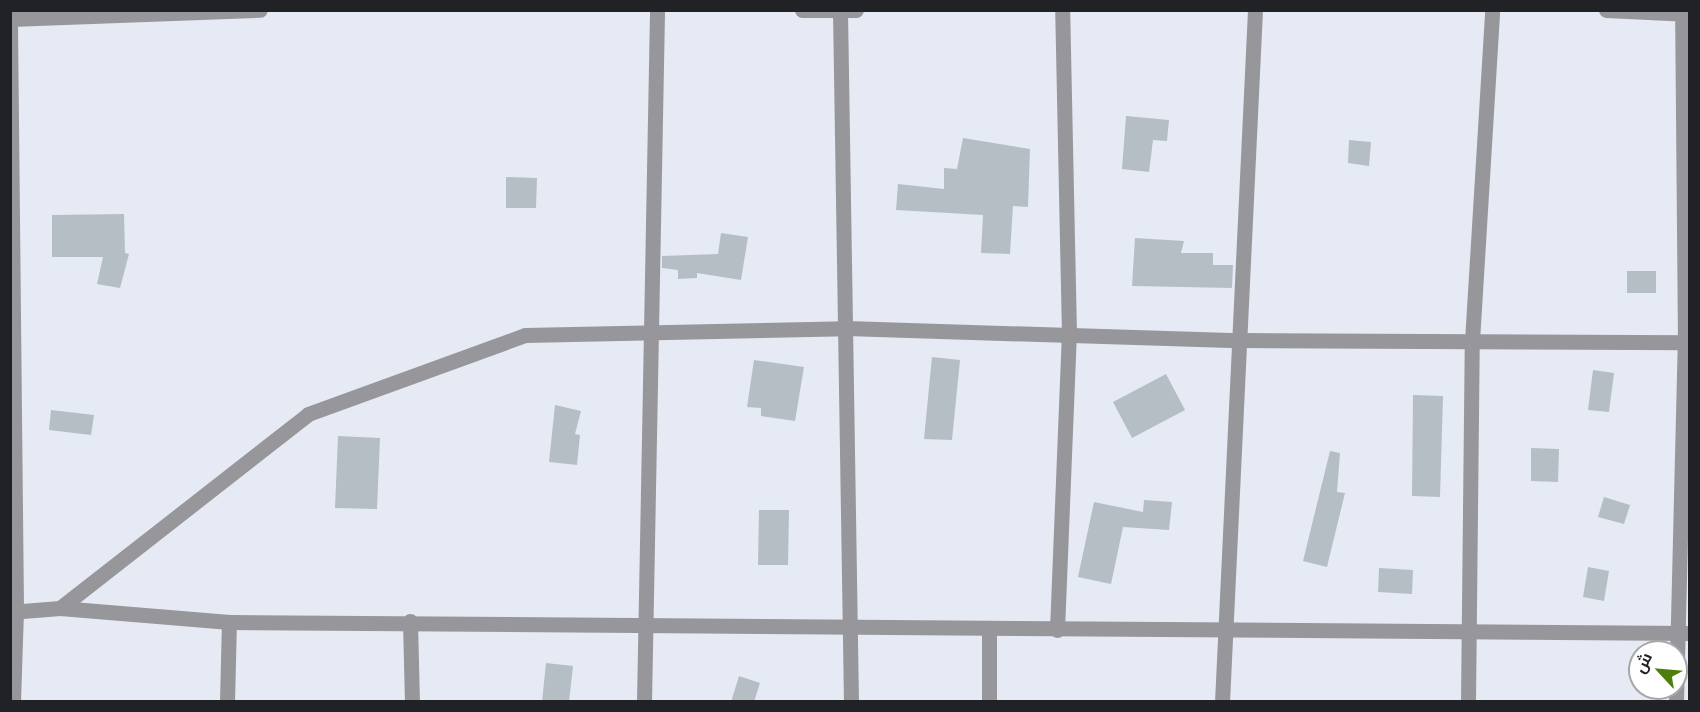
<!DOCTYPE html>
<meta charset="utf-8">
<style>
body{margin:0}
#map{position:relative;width:1700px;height:712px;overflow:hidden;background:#e6eaf5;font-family:"Varela Round",Cairo,sans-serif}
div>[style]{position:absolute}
.building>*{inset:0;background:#b5bec5}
.minor>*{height:15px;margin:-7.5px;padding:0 7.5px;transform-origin:7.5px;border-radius:7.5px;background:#97969a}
span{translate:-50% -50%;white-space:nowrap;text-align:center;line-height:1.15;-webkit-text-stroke:5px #fff;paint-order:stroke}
.frame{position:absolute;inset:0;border:12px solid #212226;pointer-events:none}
.north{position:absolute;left:1628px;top:640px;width:60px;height:60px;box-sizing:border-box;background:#fff;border:2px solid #a6a7a8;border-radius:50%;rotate:296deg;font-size:16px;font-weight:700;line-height:24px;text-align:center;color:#212226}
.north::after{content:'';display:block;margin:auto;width:21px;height:27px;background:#4f7f0b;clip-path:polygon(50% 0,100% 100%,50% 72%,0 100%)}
</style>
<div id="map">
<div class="building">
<i style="clip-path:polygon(1126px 116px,1169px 120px,1167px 141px,1153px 140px,1149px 172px,1122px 169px)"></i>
<i style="clip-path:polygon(963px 138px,1030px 149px,1028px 207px,1013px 206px,1010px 254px,981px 253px,983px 215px,896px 210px,898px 184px,944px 189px,944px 168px,957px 169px)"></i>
<i style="clip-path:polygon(1349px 140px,1371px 142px,1369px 166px,1348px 163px)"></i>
<i style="clip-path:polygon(506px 177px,537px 178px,536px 208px,506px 208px)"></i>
<i style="clip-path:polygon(124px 214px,125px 253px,129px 254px,120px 288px,97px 284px,103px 257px,52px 257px,52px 215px)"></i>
<i style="clip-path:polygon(721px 233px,748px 237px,741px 280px,697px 273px,697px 278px,678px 279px,678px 270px,662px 268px,662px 256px,718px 254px)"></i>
<i style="clip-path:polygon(1135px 238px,1184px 241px,1181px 253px,1213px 253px,1213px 265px,1233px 265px,1232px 288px,1132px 286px)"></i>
<i style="clip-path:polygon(1627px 271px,1656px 271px,1656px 293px,1627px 293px)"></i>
<i style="clip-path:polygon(932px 357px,960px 360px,952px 440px,924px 439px)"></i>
<i style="clip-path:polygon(754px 360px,804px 367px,795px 421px,761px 416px,761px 408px,747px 407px)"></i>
<i style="clip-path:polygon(1593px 370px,1614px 373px,1609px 412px,1588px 410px)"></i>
<i style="clip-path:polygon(1166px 374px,1185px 410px,1132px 438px,1113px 402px)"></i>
<i style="clip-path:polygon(1413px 395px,1443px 396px,1440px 497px,1412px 496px)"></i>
<i style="clip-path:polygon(555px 405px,581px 411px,575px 434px,580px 435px,577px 465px,549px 462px)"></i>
<i style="clip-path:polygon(51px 410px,94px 415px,91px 435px,49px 430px)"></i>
<i style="clip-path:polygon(338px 436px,380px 438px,377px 509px,335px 508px)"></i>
<i style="clip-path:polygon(1531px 448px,1559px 449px,1558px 482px,1531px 481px)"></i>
<i style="clip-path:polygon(1330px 451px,1340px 453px,1337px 492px,1345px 493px,1327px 567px,1303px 561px)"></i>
<i style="clip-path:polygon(1604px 497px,1630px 505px,1624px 524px,1598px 517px)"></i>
<i style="clip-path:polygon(1144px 500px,1172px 502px,1169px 530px,1123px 527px,1111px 584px,1078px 577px,1094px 502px,1143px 512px)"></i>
<i style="clip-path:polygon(759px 510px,789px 510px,788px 565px,758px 565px)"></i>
<i style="clip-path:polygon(1588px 567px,1609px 571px,1604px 601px,1583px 597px)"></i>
<i style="clip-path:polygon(1379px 568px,1413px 570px,1412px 594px,1378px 592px)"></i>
<i style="clip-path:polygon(546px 663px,573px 666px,569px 702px,542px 702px)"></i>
<i style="clip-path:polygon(739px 676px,760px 683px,754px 702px,731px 702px)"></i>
</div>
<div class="minor">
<i style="left:802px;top:10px;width:54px"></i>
<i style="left:840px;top:10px;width:692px;rotate:89.09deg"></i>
<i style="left:1606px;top:10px;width:84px;rotate:2.7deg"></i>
<i style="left:10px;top:19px;width:250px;rotate:-2.1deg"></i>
<i style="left:10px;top:25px;width:586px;rotate:89.41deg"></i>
<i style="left:16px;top:611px;width:91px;rotate:91.9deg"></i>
<i style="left:60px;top:608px;width:315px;rotate:-38deg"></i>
<i style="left:308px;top:414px;width:231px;rotate:-20deg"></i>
<i style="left:525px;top:335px;width:321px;rotate:-1.2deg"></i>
<i style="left:846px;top:328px;width:392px;rotate:1.8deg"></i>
<i style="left:1238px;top:340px;width:452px;rotate:0.3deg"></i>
<i style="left:10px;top:612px;width:50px;rotate:-4.6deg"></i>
<i style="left:60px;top:608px;width:170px;rotate:4.7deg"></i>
<i style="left:229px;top:622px;width:1461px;rotate:0.43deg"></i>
<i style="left:410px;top:621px;width:81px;rotate:88.6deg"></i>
<i style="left:1057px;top:630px;width:295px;rotate:-87.7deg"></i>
<i style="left:1069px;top:335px;width:325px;rotate:-91.2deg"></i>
<i style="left:227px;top:702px;width:80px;rotate:-88.6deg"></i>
<i style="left:644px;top:702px;width:692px;rotate:-88.92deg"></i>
<i style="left:989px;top:702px;width:73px;rotate:-90deg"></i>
<i style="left:1222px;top:702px;width:693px;rotate:-87.27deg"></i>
<i style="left:1468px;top:702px;width:361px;rotate:-89.4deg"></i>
<i style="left:1472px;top:341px;width:332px;rotate:-86.5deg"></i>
<i style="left:1676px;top:702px;width:360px;rotate:-88.6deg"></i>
<i style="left:1685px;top:342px;width:332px;rotate:-90.5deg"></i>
</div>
<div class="frame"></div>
<div class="north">ش</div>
</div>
